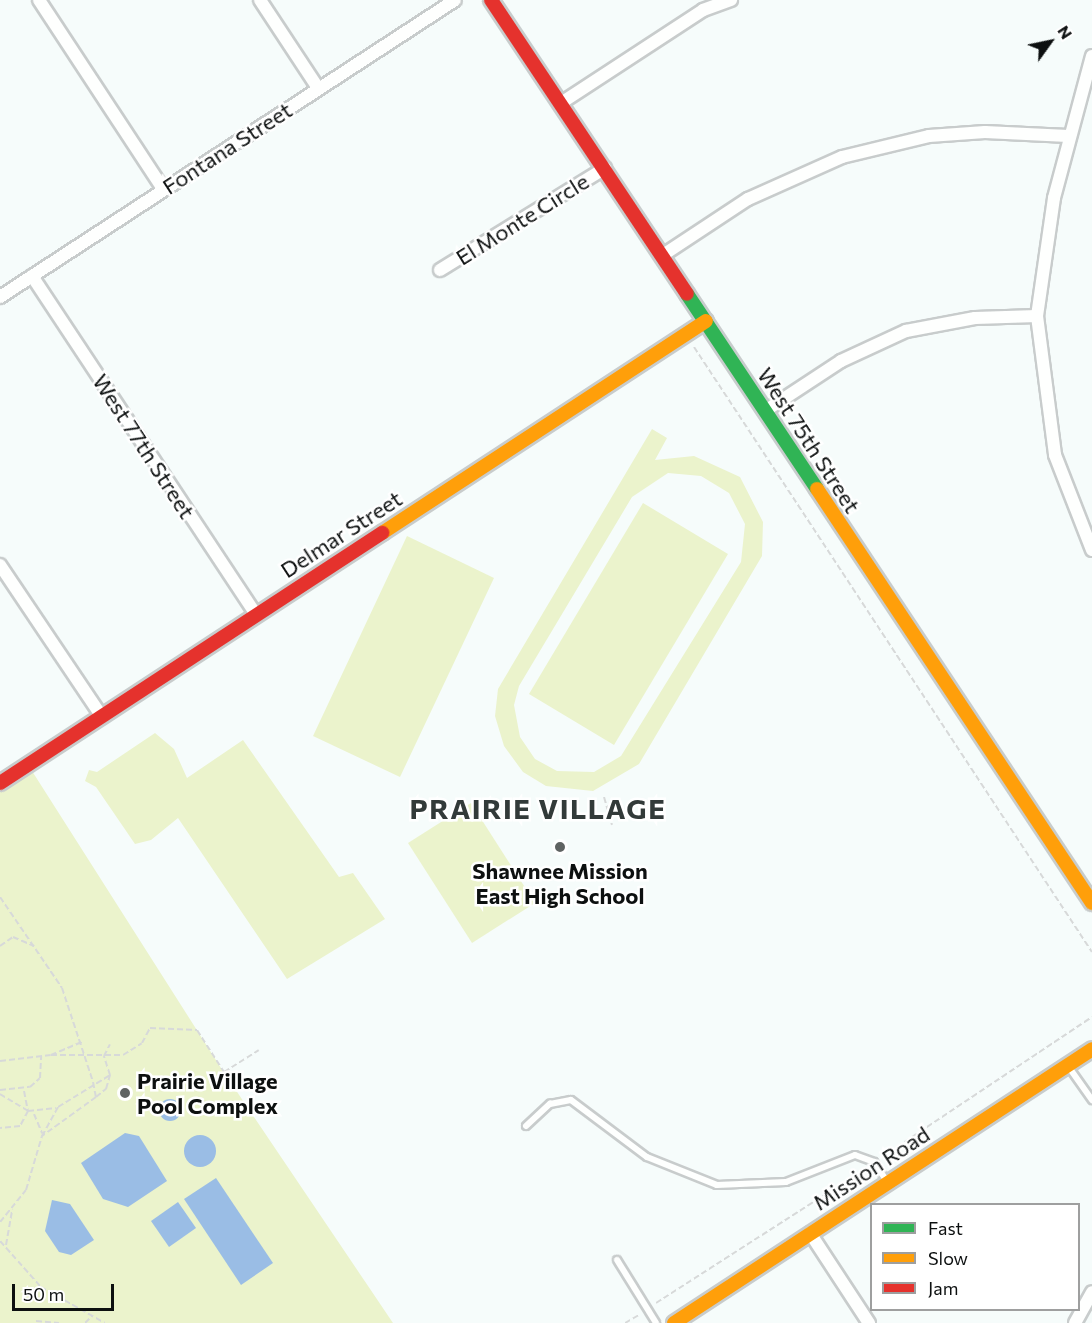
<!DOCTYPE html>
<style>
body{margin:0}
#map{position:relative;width:1092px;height:1323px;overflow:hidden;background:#f6fcfb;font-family:Commissioner,sans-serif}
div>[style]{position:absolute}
.green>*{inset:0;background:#ebf3cc}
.water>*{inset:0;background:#9abde5}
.round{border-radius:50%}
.path>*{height:2px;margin-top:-1px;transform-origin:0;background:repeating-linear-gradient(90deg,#d7d9d9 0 6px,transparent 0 9px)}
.roads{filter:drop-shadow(2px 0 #c8cccc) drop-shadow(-2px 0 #c8cccc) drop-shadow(0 2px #c8cccc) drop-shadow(0 -2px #c8cccc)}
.lane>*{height:6px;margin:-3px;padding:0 3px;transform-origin:3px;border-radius:3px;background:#fefffe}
.street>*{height:12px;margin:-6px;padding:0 6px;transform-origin:6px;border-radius:6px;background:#fefffe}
.fast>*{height:14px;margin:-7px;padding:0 7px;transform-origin:7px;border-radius:7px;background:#30b455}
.slow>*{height:14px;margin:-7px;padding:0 7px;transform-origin:7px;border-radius:7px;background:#ff9f0a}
.jam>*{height:14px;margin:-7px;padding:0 7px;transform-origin:7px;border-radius:7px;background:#e5322d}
.dots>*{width:16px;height:16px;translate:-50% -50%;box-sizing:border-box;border:3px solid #fff;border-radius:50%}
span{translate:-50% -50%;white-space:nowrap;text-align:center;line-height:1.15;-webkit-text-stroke:5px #fff;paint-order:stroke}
.street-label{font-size:22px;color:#0d1010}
.poi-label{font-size:22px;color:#0d1010;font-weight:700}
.left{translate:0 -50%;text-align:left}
.district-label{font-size:28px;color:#323a39;font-weight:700;letter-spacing:1.5px}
.legend{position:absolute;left:870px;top:1203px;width:210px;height:108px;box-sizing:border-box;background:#fff;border:2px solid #9e9f9f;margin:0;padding:8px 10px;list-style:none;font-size:18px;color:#0d1010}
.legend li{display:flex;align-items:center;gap:12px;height:30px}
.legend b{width:30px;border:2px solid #9e9f9f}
.north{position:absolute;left:1020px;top:12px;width:60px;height:60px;-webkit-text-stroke:4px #fff;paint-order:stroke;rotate:57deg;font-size:16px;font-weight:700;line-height:24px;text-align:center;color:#0d1010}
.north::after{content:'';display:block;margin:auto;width:21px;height:27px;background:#0d1010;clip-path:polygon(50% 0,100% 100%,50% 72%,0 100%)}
.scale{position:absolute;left:12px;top:1284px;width:102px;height:27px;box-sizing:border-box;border:3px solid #0d1010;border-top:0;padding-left:8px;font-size:18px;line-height:21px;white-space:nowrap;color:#0d1010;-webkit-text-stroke:4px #fff;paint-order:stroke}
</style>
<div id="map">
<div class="green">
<i style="clip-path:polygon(evenodd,652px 429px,667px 438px,655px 460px,694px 456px,740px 477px,763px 522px,762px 556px,639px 764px,593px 791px,546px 786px,523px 772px,504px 746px,495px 716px,498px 689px,652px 429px,668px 473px,701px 476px,729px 493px,745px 524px,741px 562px,621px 756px,594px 772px,557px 771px,535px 759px,520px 737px,514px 705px,519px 686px,632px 497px,668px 473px)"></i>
<i style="clip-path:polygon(643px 503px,728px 554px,614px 745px,529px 694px)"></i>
<i style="clip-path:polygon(407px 536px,494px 578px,400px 777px,313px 736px)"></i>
<i style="clip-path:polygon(155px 733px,174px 749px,187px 778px,243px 740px,339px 877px,353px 873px,385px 919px,287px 979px,178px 818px,151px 840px,135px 844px,96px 787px,85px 781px,89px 770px,97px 772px)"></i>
<i style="clip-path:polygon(32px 771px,221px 1068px,393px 1323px,0 1323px,0 792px)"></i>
<i style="clip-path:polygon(471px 803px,535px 903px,472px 943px,408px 843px)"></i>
</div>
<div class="water">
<i class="round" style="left:159px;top:1099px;width:22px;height:22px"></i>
<i style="clip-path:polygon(125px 1133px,139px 1136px,167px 1181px,128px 1207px,103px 1199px,81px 1163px)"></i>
<i class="round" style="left:184px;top:1135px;width:32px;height:32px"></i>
<i style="clip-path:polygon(216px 1178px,273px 1263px,241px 1285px,184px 1199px)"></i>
<i style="clip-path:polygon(52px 1200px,70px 1204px,94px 1240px,71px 1255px,59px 1252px,45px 1231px)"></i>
<i style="clip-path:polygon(178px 1202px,196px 1228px,169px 1247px,151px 1221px)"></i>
</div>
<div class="path">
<i style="left:694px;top:347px;width:724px;rotate:56.66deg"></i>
<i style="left:604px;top:797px;width:29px;rotate:74deg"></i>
<i style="left:0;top:897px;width:110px;rotate:55.7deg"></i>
<i style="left:62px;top:988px;width:99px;rotate:71.7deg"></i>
<i style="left:93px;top:1082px;width:15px;rotate:79deg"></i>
<i style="left:96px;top:1097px;width:67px;rotate:144.2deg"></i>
<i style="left:0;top:946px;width:16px;rotate:-35deg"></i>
<i style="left:13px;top:937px;width:23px;rotate:23deg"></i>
<i style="left:51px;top:1055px;width:72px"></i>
<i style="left:123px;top:1055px;width:22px;rotate:-32deg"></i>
<i style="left:142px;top:1043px;width:17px;rotate:-62deg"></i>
<i style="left:150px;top:1028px;width:47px;rotate:2.4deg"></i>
<i style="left:197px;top:1030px;width:50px;rotate:57.3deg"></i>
<i style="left:224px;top:1072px;width:41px;rotate:-32.2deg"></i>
<i style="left:0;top:1061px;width:51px;rotate:-6.7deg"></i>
<i style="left:51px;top:1055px;width:34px;rotate:-23deg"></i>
<i style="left:0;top:1090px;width:30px;rotate:-6deg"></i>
<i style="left:30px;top:1087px;width:13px;rotate:-42deg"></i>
<i style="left:40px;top:1078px;width:22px;rotate:-87deg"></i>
<i style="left:24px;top:1091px;width:20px;rotate:79deg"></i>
<i style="left:28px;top:1111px;width:28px;rotate:-6deg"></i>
<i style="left:0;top:1094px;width:33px;rotate:31deg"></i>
<i style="left:28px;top:1111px;width:17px;rotate:118deg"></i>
<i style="left:20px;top:1126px;width:20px;rotate:174deg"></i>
<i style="left:96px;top:1097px;width:13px;rotate:-39deg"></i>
<i style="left:106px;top:1089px;width:15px;rotate:-74deg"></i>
<i style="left:110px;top:1075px;width:20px;rotate:-108deg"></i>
<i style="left:104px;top:1056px;width:13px;rotate:-63deg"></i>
<i style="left:34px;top:1114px;width:21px;rotate:67deg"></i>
<i style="left:882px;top:1157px;width:252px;rotate:-33.7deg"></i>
<i style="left:0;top:1222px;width:41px;rotate:-50.9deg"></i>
<i style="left:26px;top:1190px;width:56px;rotate:-73.5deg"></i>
<i style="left:42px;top:1136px;width:33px;rotate:-61deg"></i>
<i style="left:58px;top:1107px;width:61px;rotate:-31.6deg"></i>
<i style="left:0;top:1241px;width:62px;rotate:48.3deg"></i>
<i style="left:41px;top:1287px;width:73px;rotate:29.4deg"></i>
<i style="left:6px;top:1245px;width:36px;rotate:-80deg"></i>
<i style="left:656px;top:1303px;width:248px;rotate:-32.7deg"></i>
<i style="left:36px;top:1321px;width:23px;rotate:5deg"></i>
<i style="left:85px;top:1323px;width:10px;rotate:-45deg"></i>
<i style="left:625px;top:1323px;width:16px;rotate:-30deg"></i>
</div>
<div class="roads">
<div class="lane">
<i style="left:1068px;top:1066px;width:42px;rotate:54.8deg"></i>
<i style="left:526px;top:1126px;width:33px;rotate:-43deg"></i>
<i style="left:550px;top:1104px;width:21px;rotate:-11deg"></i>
<i style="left:571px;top:1100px;width:95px;rotate:36.9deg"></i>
<i style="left:647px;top:1157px;width:75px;rotate:21.8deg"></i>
<i style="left:717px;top:1185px;width:69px;rotate:-2.5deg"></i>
<i style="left:786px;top:1182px;width:74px;rotate:-21.4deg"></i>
<i style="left:855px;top:1155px;width:20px;rotate:20deg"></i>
<i style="left:874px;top:1162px;width:23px;rotate:56deg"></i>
<i style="left:617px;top:1260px;width:74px;rotate:58.2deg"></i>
</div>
<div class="street">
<i style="left:39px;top:0;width:226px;rotate:56.7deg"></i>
<i style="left:260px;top:0;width:105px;rotate:56.6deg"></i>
<i style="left:1092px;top:56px;width:147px;rotate:105deg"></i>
<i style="left:1054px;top:198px;width:119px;rotate:98.2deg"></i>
<i style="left:1037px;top:316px;width:140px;rotate:82.6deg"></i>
<i style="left:1055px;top:455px;width:102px;rotate:68.7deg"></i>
<i style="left:561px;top:103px;width:170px;rotate:-33.2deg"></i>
<i style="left:703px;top:10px;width:30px;rotate:-20deg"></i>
<i style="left:663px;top:255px;width:102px;rotate:-33.4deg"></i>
<i style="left:748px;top:199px;width:103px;rotate:-24.1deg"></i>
<i style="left:842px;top:157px;width:89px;rotate:-13.6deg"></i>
<i style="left:929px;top:136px;width:56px;rotate:-4.1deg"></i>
<i style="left:985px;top:132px;width:83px;rotate:2.8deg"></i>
<i style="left:440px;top:270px;width:194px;rotate:-31.7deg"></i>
<i style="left:32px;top:276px;width:405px;rotate:56.5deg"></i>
<i style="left:0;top:297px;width:543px;rotate:-33.13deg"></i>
<i style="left:765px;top:411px;width:91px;rotate:-33.3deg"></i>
<i style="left:841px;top:361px;width:72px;rotate:-24.8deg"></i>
<i style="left:906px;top:331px;width:70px;rotate:-10.7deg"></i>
<i style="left:975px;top:318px;width:62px;rotate:-1.8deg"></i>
<i style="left:0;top:565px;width:183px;rotate:56.1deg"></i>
<i style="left:810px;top:1233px;width:108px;rotate:56.8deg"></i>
<i style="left:1075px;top:1323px;width:35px;rotate:-61deg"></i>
</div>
<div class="fast">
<i style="left:687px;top:294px;width:234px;rotate:56.3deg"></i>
</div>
<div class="slow">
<i style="left:817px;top:489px;width:497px;rotate:56.4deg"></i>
<i style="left:382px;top:533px;width:387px;rotate:-33.2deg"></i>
<i style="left:674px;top:1323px;width:500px;rotate:-33.2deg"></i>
</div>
<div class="jam">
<i style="left:491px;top:0;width:353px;rotate:56.3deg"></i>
<i style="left:0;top:783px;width:457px;rotate:-33.2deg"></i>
</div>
</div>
<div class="dots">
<i style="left:560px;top:847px;background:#5f6362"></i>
<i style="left:125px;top:1093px;background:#5f6362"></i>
</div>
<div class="street-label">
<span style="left:227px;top:148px;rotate:-33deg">Fontana Street</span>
<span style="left:522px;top:219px;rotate:-32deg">El Monte Circle</span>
<span style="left:809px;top:440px;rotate:57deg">West 75th Street</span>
<span style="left:144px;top:446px;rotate:57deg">West 77th Street</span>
<span style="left:341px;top:534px;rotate:-33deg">Delmar Street</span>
<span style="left:871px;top:1168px;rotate:-33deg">Mission Road</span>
</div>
<div class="poi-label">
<span style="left:560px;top:883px">Shawnee Mission<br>East High School</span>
<span class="left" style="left:137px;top:1093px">Prairie Village<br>Pool Complex</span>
</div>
<div class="district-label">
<span style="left:538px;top:808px">PRAIRIE VILLAGE</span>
</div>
<ul class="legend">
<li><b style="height:8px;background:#30b455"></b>Fast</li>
<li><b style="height:8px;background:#ff9f0a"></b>Slow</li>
<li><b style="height:8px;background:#e5322d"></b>Jam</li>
</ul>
<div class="north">N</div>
<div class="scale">50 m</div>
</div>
